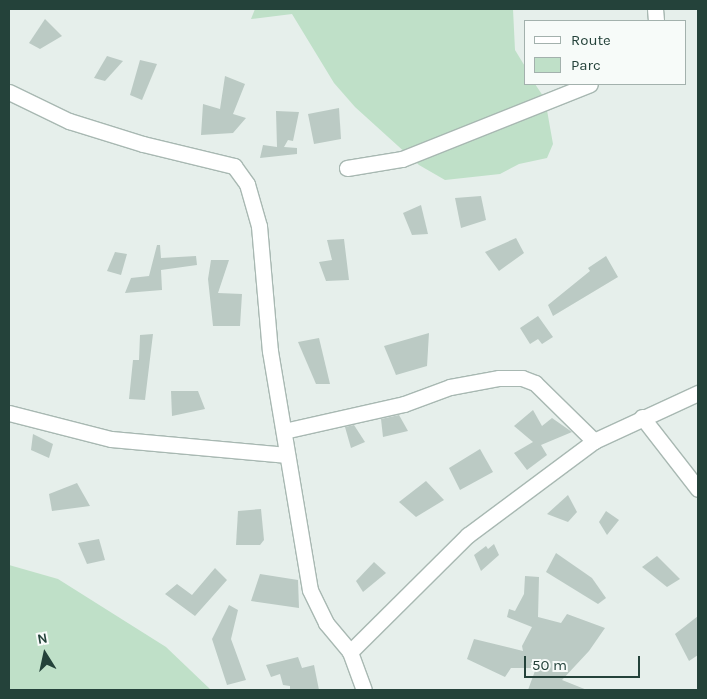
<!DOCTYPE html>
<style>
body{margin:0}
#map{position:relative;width:707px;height:699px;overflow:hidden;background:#e6efeb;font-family:Karla,sans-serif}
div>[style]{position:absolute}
.green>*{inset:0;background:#bfe0c8}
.building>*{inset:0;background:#bbcac4}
.roads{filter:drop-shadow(1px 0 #a8b8b2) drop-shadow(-1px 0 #a8b8b2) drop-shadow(0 1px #a8b8b2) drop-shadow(0 -1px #a8b8b2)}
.minor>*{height:15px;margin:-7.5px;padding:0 7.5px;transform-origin:7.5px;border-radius:7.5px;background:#fff}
span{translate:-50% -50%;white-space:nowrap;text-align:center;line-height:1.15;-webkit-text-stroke:4px #f7fbf9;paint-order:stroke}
.frame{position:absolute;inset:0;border:10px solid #24423a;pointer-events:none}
.legend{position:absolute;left:524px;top:20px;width:162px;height:65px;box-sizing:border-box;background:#f7fbf9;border:1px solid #a3b1ad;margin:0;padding:6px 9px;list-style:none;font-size:15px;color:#24423a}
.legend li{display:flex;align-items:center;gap:10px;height:25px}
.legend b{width:25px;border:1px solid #a3b1ad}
.north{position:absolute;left:20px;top:629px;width:50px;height:50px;-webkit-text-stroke:4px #f7fbf9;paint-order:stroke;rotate:350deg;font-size:14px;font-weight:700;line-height:20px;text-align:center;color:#24423a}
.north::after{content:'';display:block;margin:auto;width:18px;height:22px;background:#24423a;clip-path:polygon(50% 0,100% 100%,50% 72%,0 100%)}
.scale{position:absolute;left:524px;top:656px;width:116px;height:22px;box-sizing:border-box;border:2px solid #24423a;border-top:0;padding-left:6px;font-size:15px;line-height:18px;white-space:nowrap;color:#24423a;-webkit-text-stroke:4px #f7fbf9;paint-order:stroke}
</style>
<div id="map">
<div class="green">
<i style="clip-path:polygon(255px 9px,513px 9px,515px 50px,526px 68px,526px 84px,535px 84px,545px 99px,553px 144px,547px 158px,519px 164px,500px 174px,445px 180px,419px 165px,355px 107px,334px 83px,292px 14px,251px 19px)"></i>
<i style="clip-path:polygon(9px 565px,58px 579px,166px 647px,211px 690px,9px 690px)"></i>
</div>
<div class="building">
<i style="clip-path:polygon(45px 19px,62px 36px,40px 49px,29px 43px)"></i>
<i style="clip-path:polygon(107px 56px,123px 61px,105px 81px,94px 78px)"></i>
<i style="clip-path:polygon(140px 60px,157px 64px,142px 100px,130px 95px)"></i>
<i style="clip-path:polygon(225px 76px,245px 84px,233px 114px,246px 118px,233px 133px,201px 135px,203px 104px,220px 109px)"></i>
<i style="clip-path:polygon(339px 108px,341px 139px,314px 144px,308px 114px)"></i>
<i style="clip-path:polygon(276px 111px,299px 112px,293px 141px,288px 140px,284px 147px,297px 148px,297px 154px,260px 158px,263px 145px,277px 147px)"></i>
<i style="clip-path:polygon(481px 196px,486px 220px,461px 228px,455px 198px)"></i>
<i style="clip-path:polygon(421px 205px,428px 234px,412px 235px,403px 213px)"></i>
<i style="clip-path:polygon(516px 238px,524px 253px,499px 271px,485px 252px)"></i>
<i style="clip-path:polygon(344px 239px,349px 280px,326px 281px,319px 262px,332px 260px,327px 240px)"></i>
<i style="clip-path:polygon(157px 245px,160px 245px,161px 258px,196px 256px,197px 265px,161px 270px,162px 290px,125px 293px,131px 278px,149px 276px)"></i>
<i style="clip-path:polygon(115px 252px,127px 254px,121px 275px,107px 271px)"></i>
<i style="clip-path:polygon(606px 256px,618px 277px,553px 316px,548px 305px,590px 271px,588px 268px)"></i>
<i style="clip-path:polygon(211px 260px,229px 260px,218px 293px,242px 294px,240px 326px,213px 326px,208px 279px)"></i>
<i style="clip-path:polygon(538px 316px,553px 337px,542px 344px,538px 339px,530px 344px,520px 328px)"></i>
<i style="clip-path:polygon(429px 333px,427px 366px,396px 375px,384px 346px)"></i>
<i style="clip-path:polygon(153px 334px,145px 400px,129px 399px,133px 360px,139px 360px,140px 335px)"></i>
<i style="clip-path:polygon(319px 338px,330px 384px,316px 384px,298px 342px)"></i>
<i style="clip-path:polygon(171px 391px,198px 391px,205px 409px,172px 416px)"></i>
<i style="clip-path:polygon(533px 410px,542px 426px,552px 418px,572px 432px,541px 445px,547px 455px,527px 470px,514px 453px,533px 442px,514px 426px)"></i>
<i style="clip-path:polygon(399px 415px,408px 431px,383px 437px,381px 419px)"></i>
<i style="clip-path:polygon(354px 425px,365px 442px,351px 448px,345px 427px)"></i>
<i style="clip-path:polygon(33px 434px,53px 444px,49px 458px,31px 450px)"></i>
<i style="clip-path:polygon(480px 449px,493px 472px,460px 490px,449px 468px)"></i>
<i style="clip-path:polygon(426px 481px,444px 500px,416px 517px,399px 502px)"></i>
<i style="clip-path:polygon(77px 483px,90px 506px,52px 511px,49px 494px)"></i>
<i style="clip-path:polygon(568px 495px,577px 512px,568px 522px,547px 514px)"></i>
<i style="clip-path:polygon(261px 509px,264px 540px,260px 545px,236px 545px,238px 511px)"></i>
<i style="clip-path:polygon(606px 511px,619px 520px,607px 535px,599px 522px)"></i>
<i style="clip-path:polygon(99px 539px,105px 560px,87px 564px,78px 543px)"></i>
<i style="clip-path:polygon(494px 544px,499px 555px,481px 571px,474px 555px,486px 546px,488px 549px)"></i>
<i style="clip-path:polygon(556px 553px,592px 578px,606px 598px,598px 604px,546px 572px)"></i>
<i style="clip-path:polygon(657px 556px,680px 579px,667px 587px,642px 567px)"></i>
<i style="clip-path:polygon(374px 562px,386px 573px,363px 592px,356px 581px)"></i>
<i style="clip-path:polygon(215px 568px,227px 580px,195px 616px,165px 594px,177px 584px,192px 595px)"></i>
<i style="clip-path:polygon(260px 574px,298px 580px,299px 608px,251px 601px)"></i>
<i style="clip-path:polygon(525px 576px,539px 577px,538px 617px,561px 623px,567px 614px,605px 628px,589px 651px,562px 680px,587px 690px,528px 690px,536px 668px,511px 668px,505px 677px,467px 659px,474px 639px,523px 651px,522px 646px,532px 627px,507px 617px,509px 609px,515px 611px,524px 594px)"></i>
<i style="clip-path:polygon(229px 605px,238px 610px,231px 639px,246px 680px,227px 685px,212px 639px)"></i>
<i style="clip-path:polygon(698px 616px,698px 655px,689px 661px,675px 634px)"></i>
<i style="clip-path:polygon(298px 657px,302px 668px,314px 665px,319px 690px,290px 690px,290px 686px,283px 685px,280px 674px,271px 677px,266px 665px)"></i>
</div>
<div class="roads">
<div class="minor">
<i style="left:655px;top:9px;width:12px;rotate:85deg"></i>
<i style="left:9px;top:92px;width:67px;rotate:25.8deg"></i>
<i style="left:69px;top:121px;width:77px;rotate:17.3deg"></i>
<i style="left:143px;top:144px;width:94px;rotate:13.6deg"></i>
<i style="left:234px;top:166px;width:22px;rotate:54deg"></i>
<i style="left:247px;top:184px;width:44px;rotate:74.1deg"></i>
<i style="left:259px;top:226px;width:125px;rotate:85deg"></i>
<i style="left:270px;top:351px;width:242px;rotate:80.5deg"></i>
<i style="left:310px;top:590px;width:37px;rotate:64deg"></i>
<i style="left:326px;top:623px;width:38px;rotate:50deg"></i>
<i style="left:350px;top:652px;width:40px;rotate:69.8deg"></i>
<i style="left:347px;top:168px;width:56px;rotate:-9.3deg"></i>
<i style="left:402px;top:159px;width:202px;rotate:-21.7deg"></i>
<i style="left:9px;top:413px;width:105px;rotate:14.3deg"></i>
<i style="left:111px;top:439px;width:177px;rotate:5.2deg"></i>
<i style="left:642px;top:417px;width:91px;rotate:52.1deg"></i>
<i style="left:284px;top:431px;width:123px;rotate:-12.7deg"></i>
<i style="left:404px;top:404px;width:49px;rotate:-20.3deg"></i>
<i style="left:450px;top:387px;width:50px;rotate:-10.4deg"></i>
<i style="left:499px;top:378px;width:23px"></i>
<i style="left:522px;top:378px;width:14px;rotate:21deg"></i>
<i style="left:535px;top:383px;width:83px;rotate:44.5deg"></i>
<i style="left:350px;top:652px;width:166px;rotate:-44.8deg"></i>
<i style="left:468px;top:535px;width:157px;rotate:-36.7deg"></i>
<i style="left:594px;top:441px;width:115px;rotate:-24.8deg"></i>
</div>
</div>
<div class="frame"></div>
<ul class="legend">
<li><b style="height:6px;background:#fff"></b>Route</li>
<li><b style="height:14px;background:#bfe0c8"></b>Parc</li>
</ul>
<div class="north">N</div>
<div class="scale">50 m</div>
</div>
